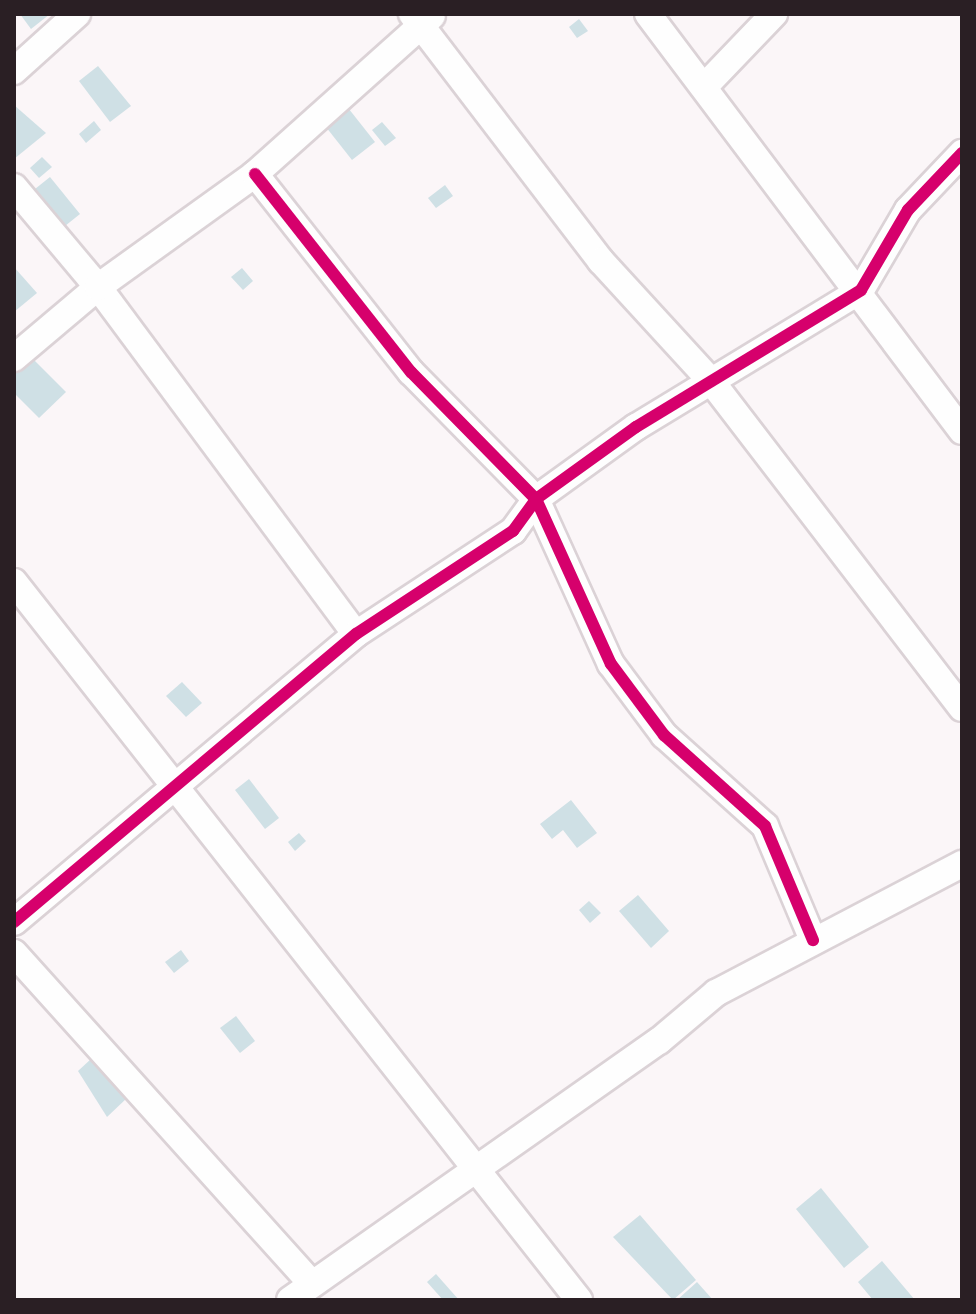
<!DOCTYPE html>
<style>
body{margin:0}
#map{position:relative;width:976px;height:1314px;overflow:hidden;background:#fbf6f8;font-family:"Fira Sans",sans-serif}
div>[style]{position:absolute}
.building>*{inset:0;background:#cfe0e5}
.roads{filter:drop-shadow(2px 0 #dbd2d6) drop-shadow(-2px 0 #dbd2d6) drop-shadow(0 2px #dbd2d6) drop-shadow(0 -2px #dbd2d6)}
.minor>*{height:26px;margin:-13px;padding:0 13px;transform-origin:13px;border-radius:13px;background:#fefefe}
.cycleway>*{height:12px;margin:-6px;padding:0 6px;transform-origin:6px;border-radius:6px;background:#d6006c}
span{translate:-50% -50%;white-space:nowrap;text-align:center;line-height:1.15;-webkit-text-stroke:6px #fff;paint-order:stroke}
.frame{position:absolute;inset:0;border:16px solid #2a1f24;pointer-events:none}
</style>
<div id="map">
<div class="building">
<i style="clip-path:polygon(20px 14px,50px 14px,31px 29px)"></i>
<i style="clip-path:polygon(579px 19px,588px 31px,577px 38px,569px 27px)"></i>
<i style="clip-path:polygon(98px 66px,131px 106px,110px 122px,79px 81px)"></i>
<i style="clip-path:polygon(345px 104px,375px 142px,352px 160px,322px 122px)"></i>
<i style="clip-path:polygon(14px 105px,46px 133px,14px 159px)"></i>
<i style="clip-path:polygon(94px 121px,101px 130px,86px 143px,79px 134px)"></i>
<i style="clip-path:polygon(382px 122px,396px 138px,385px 146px,372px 130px)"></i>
<i style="clip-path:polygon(42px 157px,52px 167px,39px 178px,30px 168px)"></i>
<i style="clip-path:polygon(50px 177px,80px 214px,65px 226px,35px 189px)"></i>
<i style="clip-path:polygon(445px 185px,453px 196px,436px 208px,428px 198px)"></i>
<i style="clip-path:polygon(14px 267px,37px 293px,14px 312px)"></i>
<i style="clip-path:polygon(242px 268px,253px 281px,243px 290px,231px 277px)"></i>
<i style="clip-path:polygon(29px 355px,66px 392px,39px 418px,14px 393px,14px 370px)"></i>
<i style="clip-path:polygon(182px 682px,202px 703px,186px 717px,166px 696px)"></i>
<i style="clip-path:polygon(249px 779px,279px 818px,265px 829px,235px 790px)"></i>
<i style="clip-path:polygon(571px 800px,597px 833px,577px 848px,563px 830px,552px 839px,540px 824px)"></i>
<i style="clip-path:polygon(299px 833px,306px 841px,295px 851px,288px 842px)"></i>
<i style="clip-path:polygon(638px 895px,669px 931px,651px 948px,619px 911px)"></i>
<i style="clip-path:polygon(589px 901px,601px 913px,590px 923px,579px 910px)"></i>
<i style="clip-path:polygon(181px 950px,189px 961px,174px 973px,165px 962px)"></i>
<i style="clip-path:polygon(236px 1016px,255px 1041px,240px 1053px,220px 1028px)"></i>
<i style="clip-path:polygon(91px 1059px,127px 1098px,107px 1117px,78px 1071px)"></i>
<i style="clip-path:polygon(821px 1188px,869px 1247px,844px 1268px,796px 1209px)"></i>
<i style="clip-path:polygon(640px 1215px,696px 1280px,673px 1300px,613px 1237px)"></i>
<i style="clip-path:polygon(882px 1261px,915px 1300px,873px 1300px,858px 1282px)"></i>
<i style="clip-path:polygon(436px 1274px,459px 1300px,443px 1300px,427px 1282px)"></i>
<i style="clip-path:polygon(697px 1282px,713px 1300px,677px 1300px)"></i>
</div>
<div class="roads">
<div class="minor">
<i style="left:412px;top:14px;width:311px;rotate:52.6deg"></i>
<i style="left:601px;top:261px;width:163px;rotate:47.5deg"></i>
<i style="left:711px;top:381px;width:412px;rotate:52.5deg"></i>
<i style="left:648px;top:14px;width:522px;rotate:53.02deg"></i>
<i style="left:14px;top:71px;width:85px;rotate:-42.1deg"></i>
<i style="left:705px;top:86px;width:100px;rotate:-46.2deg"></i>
<i style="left:255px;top:174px;width:252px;rotate:51.8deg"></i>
<i style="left:411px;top:372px;width:178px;rotate:45.5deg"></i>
<i style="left:536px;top:499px;width:123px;rotate:-35.8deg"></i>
<i style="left:636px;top:427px;width:263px;rotate:-31.3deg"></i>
<i style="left:861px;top:290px;width:93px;rotate:-59.6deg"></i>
<i style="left:908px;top:210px;width:79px;rotate:-46.5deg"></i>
<i style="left:14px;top:187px;width:131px;rotate:50deg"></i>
<i style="left:98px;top:287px;width:432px;rotate:53.4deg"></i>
<i style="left:14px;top:358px;width:110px;rotate:-40.2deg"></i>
<i style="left:98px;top:287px;width:193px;rotate:-35.7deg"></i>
<i style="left:255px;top:174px;width:237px;rotate:-41.8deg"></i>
<i style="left:14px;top:582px;width:914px;rotate:51.8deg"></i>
<i style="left:14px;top:922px;width:447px;rotate:-40.1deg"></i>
<i style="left:356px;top:634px;width:188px;rotate:-33.3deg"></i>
<i style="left:513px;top:531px;width:39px;rotate:-54deg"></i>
<i style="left:536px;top:499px;width:181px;rotate:65.6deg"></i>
<i style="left:611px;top:664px;width:89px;rotate:53.3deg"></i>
<i style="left:664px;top:735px;width:136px;rotate:42deg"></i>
<i style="left:765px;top:826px;width:124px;rotate:67.2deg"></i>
<i style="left:14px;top:953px;width:441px;rotate:48deg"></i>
<i style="left:290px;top:1300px;width:451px;rotate:-35.1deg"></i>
<i style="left:659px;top:1041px;width:75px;rotate:-40.1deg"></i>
<i style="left:716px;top:993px;width:278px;rotate:-27.7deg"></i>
</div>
</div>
<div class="cycleway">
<i style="left:255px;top:174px;width:252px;rotate:51.8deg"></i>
<i style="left:411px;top:372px;width:178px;rotate:45.5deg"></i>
<i style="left:536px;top:499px;width:123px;rotate:-35.8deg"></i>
<i style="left:636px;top:427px;width:263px;rotate:-31.3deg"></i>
<i style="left:861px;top:290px;width:93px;rotate:-59.6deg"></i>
<i style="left:908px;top:210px;width:79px;rotate:-46.5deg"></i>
<i style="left:14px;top:922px;width:447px;rotate:-40.1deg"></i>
<i style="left:356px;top:634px;width:188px;rotate:-33.3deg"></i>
<i style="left:513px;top:531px;width:39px;rotate:-54deg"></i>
<i style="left:536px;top:499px;width:181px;rotate:65.6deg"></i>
<i style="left:611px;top:664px;width:89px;rotate:53.3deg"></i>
<i style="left:664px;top:735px;width:136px;rotate:42deg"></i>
<i style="left:765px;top:826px;width:124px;rotate:67.2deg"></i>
</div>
<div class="frame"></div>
</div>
